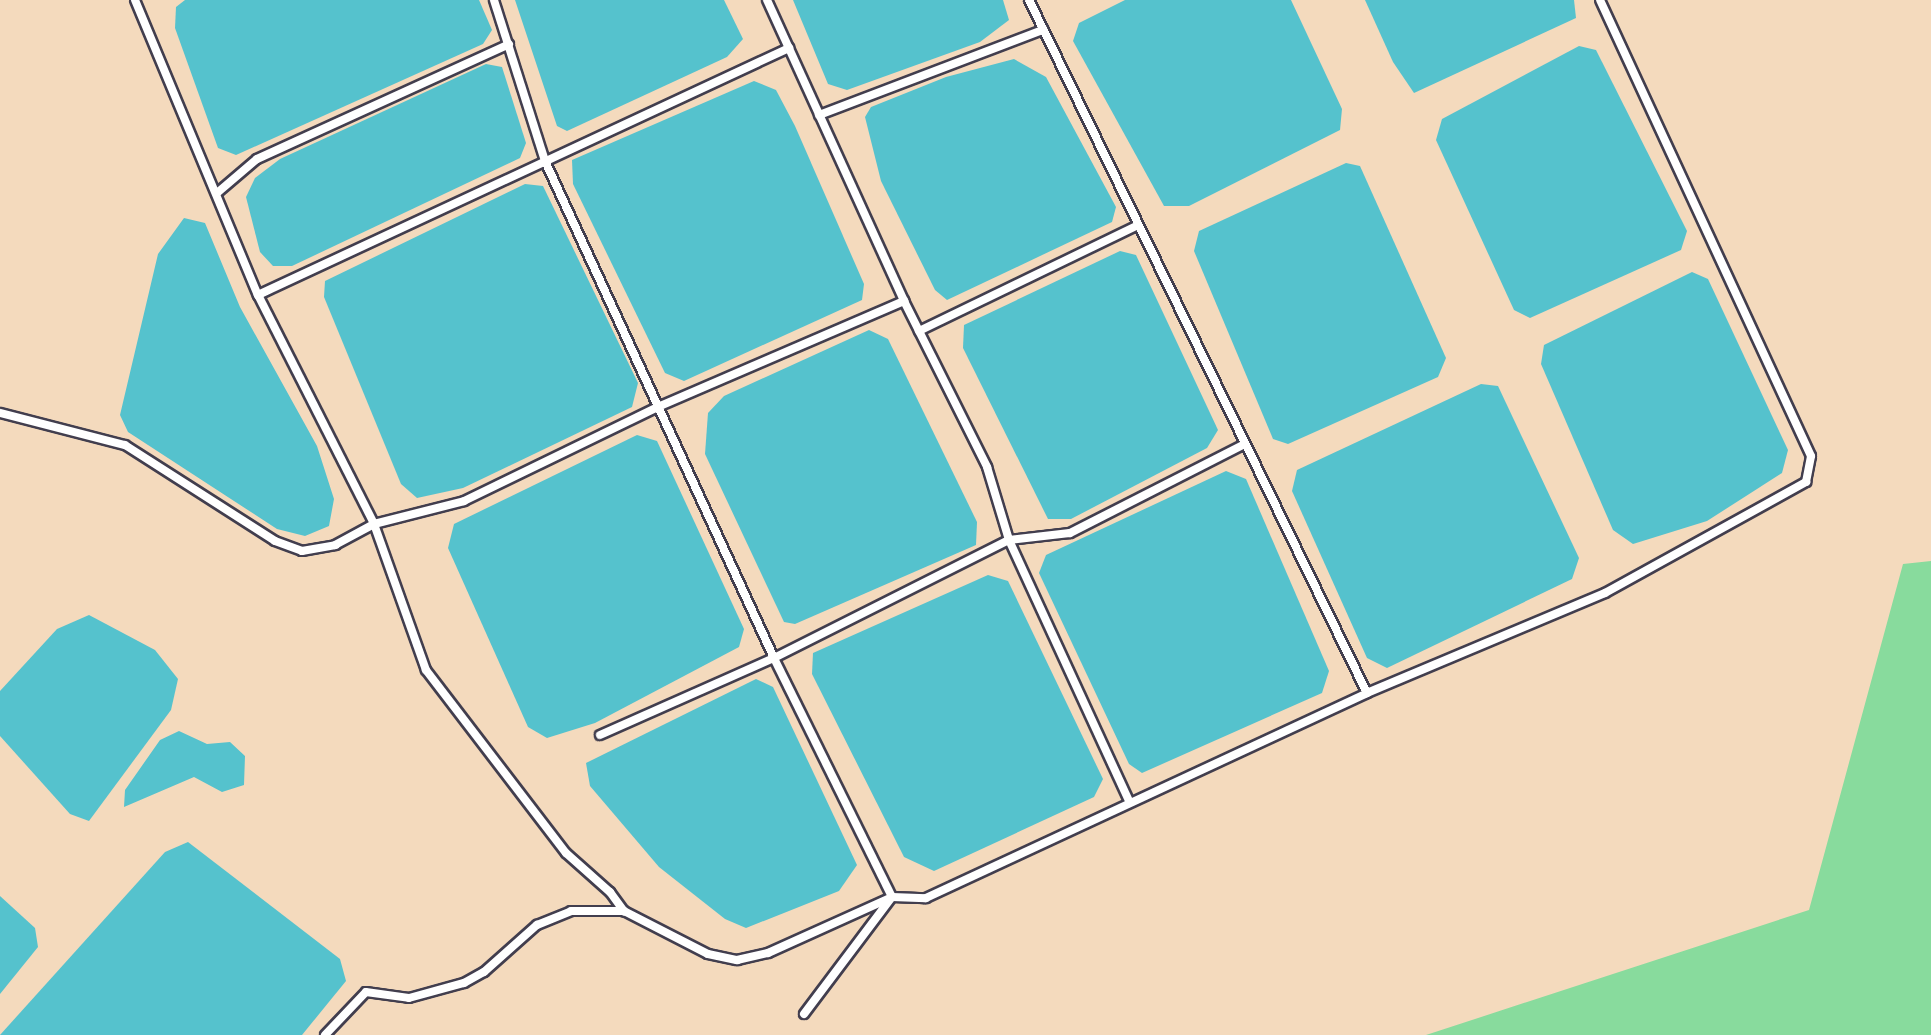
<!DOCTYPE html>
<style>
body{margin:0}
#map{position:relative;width:1931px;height:1035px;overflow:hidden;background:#f4dabd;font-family:"Shantell Sans",sans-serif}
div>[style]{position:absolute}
.green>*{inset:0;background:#88db9d}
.water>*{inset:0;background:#55c2cd}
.roads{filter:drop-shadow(2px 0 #423e4e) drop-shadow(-2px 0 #423e4e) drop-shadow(0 2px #423e4e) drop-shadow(0 -2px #423e4e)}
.lane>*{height:8px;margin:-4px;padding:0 4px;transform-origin:4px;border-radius:4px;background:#fff}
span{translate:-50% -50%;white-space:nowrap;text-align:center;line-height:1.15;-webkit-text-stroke:6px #fdfcf7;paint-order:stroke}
</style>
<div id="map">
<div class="green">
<i style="clip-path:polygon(1931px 561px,1931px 1035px,1426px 1035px,1809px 910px,1903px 564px)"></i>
</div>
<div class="water">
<i style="clip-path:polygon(185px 0,479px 0,492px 30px,483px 44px,236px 155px,218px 148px,175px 28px,176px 7px)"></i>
<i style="clip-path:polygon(515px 0,724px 0,743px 39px,727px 57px,567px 131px,557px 126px)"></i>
<i style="clip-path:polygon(793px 0,1003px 0,1009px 20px,980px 42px,847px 90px,828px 84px)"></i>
<i style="clip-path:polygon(1125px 0,1291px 0,1342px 109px,1340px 130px,1189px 206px,1164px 206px,1073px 41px,1079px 23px)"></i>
<i style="clip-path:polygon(1365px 0,1574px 0,1576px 18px,1414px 93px,1393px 62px)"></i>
<i style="clip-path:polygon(1579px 46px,1596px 50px,1687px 231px,1681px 250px,1530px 318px,1514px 310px,1436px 140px,1442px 119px)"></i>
<i style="clip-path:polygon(1014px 59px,1046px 77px,1116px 207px,1112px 222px,947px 300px,935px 290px,881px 181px,865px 117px,871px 107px,946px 77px)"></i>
<i style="clip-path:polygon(486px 64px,502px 67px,526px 143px,520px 158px,292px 266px,273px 266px,260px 252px,246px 197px,255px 178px,280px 159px)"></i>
<i style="clip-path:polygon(754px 81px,776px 90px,795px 126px,864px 284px,862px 300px,684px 381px,665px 373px,573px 184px,572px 160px)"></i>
<i style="clip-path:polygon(1346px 163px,1360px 166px,1446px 358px,1438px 377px,1288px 444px,1273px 439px,1194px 251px,1199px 231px)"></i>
<i style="clip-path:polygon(525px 184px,543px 186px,638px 383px,632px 407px,463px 488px,417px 498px,401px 484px,324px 297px,325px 281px)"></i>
<i style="clip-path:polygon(184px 218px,205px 223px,240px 307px,317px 446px,334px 499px,329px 526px,305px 536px,277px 529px,128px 432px,120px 415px,158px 254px)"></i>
<i style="clip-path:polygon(1120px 251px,1136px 255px,1218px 430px,1207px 448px,1071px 519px,1048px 519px,963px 348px,964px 325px)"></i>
<i style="clip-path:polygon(1692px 272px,1708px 279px,1788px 450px,1782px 473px,1707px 521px,1633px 544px,1613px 530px,1541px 364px,1544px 345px)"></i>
<i style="clip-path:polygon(869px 330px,888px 339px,977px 522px,976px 545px,795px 624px,784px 622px,705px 454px,708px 413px,724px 396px)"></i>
<i style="clip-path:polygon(1481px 384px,1498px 386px,1579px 558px,1572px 579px,1387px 668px,1367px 658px,1292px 491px,1297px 470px)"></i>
<i style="clip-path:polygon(637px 435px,657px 441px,744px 629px,739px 647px,595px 723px,547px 738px,528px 727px,448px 548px,454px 524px)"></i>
<i style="clip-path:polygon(1226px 471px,1246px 479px,1329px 671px,1322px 693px,1142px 773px,1129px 764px,1039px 573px,1046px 555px)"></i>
<i style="clip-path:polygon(988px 575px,1008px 581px,1103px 779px,1094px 797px,934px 871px,904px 857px,812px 674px,813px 653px)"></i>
<i style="clip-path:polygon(89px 615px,155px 650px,178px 679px,171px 710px,89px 821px,70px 814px,0 736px,0 691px,57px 629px)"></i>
<i style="clip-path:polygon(756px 679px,773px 687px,857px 865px,839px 891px,746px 928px,725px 919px,659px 867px,590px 786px,586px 763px)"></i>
<i style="clip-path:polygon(179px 731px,207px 744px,230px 742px,245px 756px,244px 785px,222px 792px,194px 777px,124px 807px,125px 790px,160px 740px)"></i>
<i style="clip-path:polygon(188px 842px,340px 959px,346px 981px,302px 1035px,0 1035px,165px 852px)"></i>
<i style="clip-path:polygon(0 896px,35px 928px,38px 947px,0 994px)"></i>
</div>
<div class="roads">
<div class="lane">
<i style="left:135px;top:0;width:320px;rotate:67.4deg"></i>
<i style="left:258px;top:295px;width:257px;rotate:63.1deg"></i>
<i style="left:374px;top:524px;width:155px;rotate:70.4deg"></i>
<i style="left:426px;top:670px;width:230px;rotate:52.6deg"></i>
<i style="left:566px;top:853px;width:59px;rotate:41.6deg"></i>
<i style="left:610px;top:892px;width:24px;rotate:54deg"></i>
<i style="left:767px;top:0;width:331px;rotate:65.5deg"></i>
<i style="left:904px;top:301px;width:186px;rotate:63.4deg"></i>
<i style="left:987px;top:467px;width:76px;rotate:73.2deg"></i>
<i style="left:1009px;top:540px;width:289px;rotate:65.3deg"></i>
<i style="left:1029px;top:0;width:771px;rotate:64deg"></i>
<i style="left:819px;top:115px;width:240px;rotate:-20.8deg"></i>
<i style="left:217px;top:193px;width:52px;rotate:-40.4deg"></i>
<i style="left:257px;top:159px;width:277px;rotate:-24.5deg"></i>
<i style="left:258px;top:295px;width:586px;rotate:-24.95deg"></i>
<i style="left:919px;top:331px;width:243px;rotate:-25.8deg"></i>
<i style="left:0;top:413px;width:129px;rotate:14.4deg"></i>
<i style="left:125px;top:445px;width:178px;rotate:32.6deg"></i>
<i style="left:275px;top:541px;width:29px;rotate:20deg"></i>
<i style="left:302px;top:551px;width:34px;rotate:-10deg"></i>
<i style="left:335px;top:545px;width:44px;rotate:-28.3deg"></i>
<i style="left:374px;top:524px;width:93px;rotate:-14.3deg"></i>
<i style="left:464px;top:501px;width:218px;rotate:-25.9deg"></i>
<i style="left:660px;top:406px;width:266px;rotate:-23.3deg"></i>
<i style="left:600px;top:735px;width:190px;rotate:-23.9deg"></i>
<i style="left:774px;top:658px;width:263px;rotate:-26.7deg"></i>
<i style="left:1009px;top:540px;width:61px;rotate:-6.5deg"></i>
<i style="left:1070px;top:533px;width:196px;rotate:-27deg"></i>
<i style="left:804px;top:1014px;width:146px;rotate:-53.1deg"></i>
<i style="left:892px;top:897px;width:34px;rotate:2deg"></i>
<i style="left:926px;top:898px;width:486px;rotate:-24.9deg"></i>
<i style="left:1367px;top:693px;width:258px;rotate:-22.8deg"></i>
<i style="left:1605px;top:593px;width:230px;rotate:-28.9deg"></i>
<i style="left:1806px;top:482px;width:26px;rotate:-79deg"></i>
<i style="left:1811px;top:456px;width:502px;rotate:-114.83deg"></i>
<i style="left:325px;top:1035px;width:59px;rotate:-46.4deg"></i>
<i style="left:366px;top:992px;width:43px;rotate:7.9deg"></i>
<i style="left:409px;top:998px;width:57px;rotate:-15.3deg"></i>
<i style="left:464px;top:983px;width:23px;rotate:-29deg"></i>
<i style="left:484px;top:972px;width:71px;rotate:-41.6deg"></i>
<i style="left:537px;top:925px;width:37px;rotate:-22deg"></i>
<i style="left:571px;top:911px;width:53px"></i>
<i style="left:624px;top:911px;width:94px;rotate:27.1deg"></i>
<i style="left:708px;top:954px;width:30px;rotate:12deg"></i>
<i style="left:737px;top:960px;width:32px;rotate:-13deg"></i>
<i style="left:768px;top:953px;width:136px;rotate:-24.3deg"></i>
<i style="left:892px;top:897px;width:267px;rotate:-116.3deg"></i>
<i style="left:774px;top:658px;width:547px;rotate:-114.74deg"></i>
<i style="left:545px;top:161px;width:169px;rotate:-107.6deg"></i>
</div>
</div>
</div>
